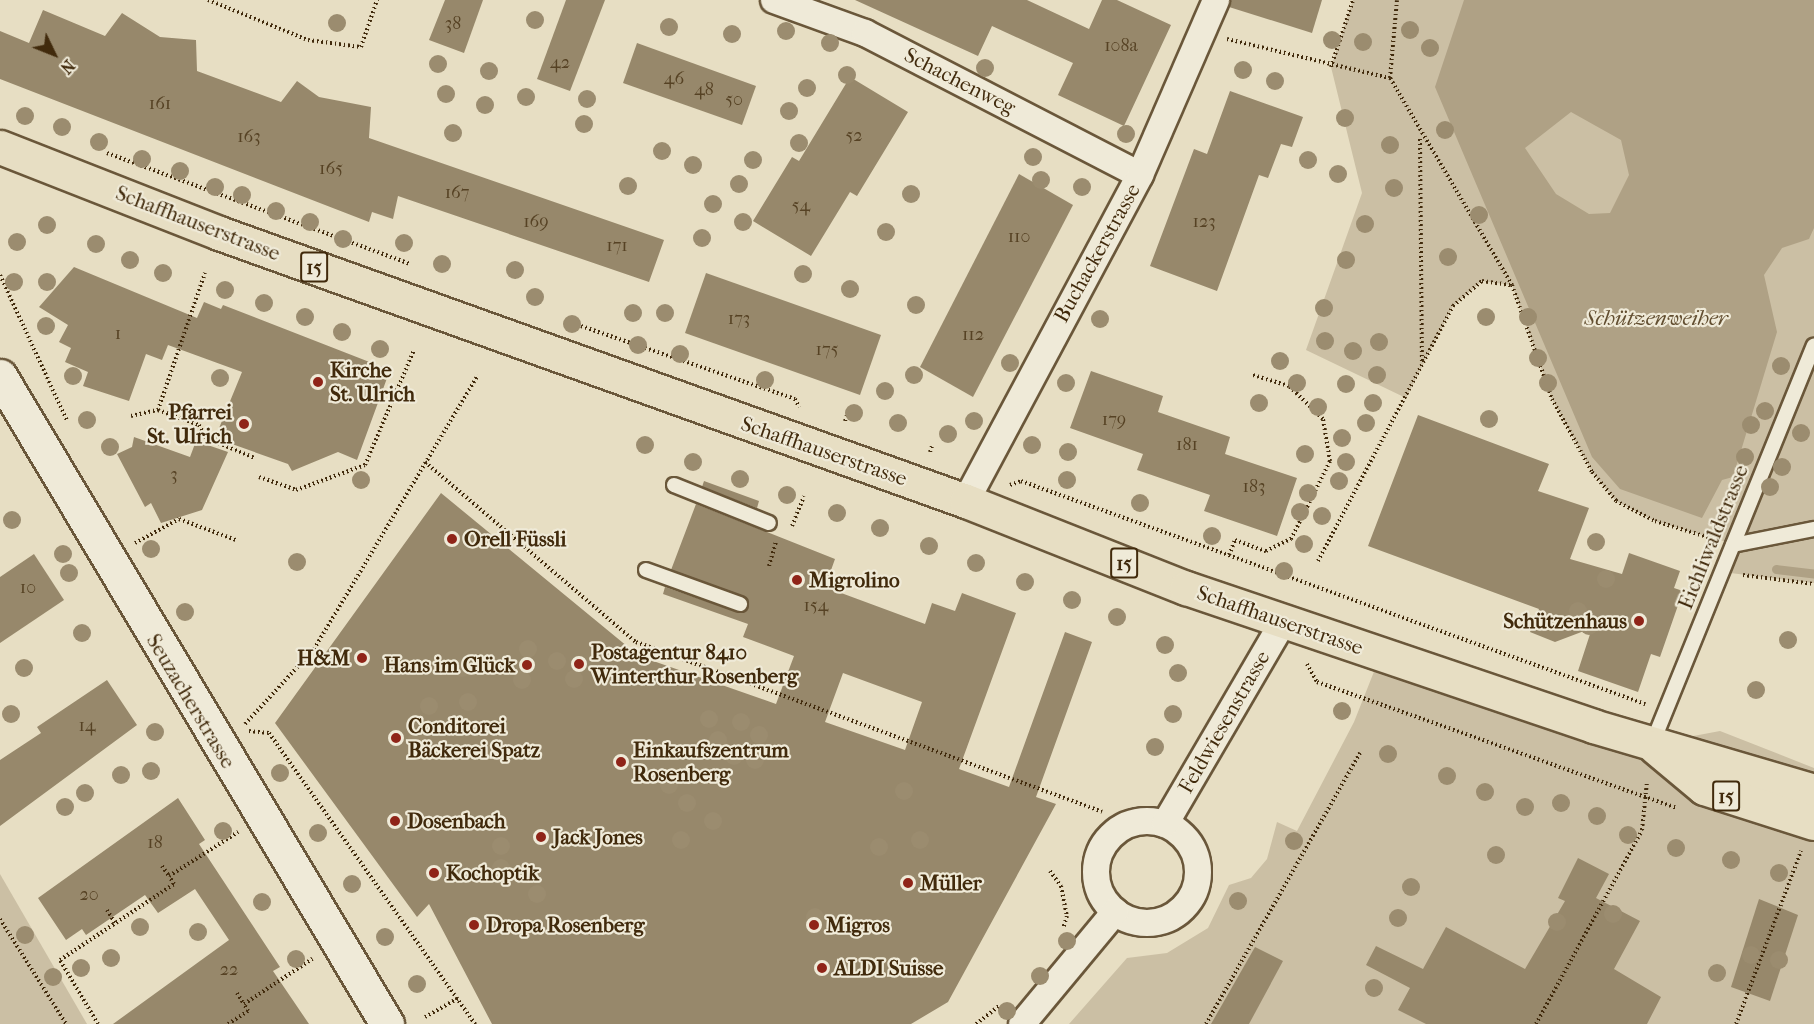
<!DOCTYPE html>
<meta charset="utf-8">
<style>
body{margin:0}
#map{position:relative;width:1814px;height:1024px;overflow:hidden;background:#e7dec3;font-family:"IM FELL French Canon",serif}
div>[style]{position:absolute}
.green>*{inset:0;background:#cbbfa4}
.water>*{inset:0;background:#afa185}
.stream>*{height:9px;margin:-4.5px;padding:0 4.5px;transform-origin:4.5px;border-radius:4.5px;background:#afa185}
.building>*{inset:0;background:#97886b}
.path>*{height:4px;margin-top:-2px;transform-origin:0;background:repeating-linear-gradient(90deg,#412a0c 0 1.5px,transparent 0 4.5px)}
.roads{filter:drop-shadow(2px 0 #6a573a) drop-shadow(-2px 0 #6a573a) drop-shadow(0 2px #6a573a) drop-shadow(0 -2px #6a573a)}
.lane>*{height:14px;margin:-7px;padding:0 7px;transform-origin:7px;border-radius:7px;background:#efead8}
.street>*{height:26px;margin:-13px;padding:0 13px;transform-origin:13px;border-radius:13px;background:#efead8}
.street>.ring{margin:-13px;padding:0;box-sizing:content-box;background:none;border:26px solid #efead8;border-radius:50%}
.secondary>*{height:33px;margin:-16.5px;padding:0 16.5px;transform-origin:16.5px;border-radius:16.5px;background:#efead8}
.primary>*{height:33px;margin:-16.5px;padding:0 16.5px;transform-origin:16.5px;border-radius:16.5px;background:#e7dec3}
.trees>*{width:18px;height:18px;margin:-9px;border-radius:50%;background:#9b8c6f}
.dots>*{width:16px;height:16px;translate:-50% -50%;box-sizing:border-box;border:3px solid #efead8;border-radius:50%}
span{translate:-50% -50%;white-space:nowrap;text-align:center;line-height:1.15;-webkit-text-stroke:4.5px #efead8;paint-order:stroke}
.number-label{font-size:18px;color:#564224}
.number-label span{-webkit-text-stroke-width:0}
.shield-label span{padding:2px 4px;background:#efead8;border:2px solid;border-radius:4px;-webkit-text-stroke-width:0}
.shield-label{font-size:20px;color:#412a0c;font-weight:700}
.street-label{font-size:21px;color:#412a0c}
.poi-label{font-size:21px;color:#412a0c;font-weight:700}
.left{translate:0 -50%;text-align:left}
.right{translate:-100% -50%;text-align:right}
.water-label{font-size:22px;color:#624e30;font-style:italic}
.north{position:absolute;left:24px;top:24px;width:60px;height:60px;-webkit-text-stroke:4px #efead8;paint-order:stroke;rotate:133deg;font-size:16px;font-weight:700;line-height:24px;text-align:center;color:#412a0c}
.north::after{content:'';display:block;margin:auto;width:21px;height:27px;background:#412a0c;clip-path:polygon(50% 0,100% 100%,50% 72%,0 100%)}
</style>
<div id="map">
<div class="green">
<i style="clip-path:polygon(1353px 0,1814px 0,1814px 583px,1722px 572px,1733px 544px,1655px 521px,1616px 501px,1592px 472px,1552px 399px,1512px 285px,1482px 281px,1453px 306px,1406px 398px,1306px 350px,1362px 193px,1331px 67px)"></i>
<i style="clip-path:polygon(1381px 654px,1651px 744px,1720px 731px,1814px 768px,1814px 1024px,1069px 1024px,1127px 958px,1167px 953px,1208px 928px,1229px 885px,1251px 878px,1267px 859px,1277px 822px,1297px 831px,1354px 722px)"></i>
<i style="clip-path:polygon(0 874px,87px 1024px,0 1024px)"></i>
</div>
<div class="water">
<i style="clip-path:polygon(evenodd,1464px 0,1814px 0,1814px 228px,1809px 239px,1782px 248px,1764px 275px,1777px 332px,1733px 477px,1722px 480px,1702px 518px,1620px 489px,1592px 457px,1435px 87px,1464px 0,1571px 112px,1621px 140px,1629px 175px,1610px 213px,1589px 214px,1556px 194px,1525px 148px,1571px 112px)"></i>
</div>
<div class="stream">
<i style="left:1776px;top:569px;width:38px;rotate:7deg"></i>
</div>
<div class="building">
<i style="clip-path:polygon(445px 0,483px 0,464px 53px,429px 40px)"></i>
<i style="clip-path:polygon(566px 0,605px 0,570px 91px,537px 79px)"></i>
<i style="clip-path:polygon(855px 0,1027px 0,1089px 29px,1102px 0,1117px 0,1171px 25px,1124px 126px,1058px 95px,1073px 63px,992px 26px,978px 56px)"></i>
<i style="clip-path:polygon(1231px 0,1322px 0,1312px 33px,1229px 7px)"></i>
<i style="clip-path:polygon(43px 10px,105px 36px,122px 13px,160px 37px,196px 40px,197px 71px,281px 102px,297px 81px,319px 97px,371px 107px,369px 138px,664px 240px,649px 282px,398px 196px,393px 219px,372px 212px,369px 222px,0 79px,0 31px,29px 43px)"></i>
<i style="clip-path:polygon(637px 43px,756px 86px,742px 125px,623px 83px)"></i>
<i style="clip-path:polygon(850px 77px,908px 112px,857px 196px,850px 192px,811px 256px,753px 221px,792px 157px,799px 161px)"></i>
<i style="clip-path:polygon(1230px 91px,1303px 117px,1292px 147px,1281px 144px,1268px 178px,1259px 175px,1217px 291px,1150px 266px,1194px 149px,1207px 154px)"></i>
<i style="clip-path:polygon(1019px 174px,1073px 205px,973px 397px,920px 367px)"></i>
<i style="clip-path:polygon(74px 267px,197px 318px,204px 302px,221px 309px,223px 305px,390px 370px,357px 460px,338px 452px,292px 471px,288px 464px,215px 438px,242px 372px,168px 345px,162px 360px,146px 354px,129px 401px,83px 386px,88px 372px,65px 362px,71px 348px,59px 342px,68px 325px,39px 307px)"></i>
<i style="clip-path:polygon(706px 273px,881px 335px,860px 395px,685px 333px)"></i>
<i style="clip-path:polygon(1091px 371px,1163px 396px,1158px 412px,1230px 437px,1225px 454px,1297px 478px,1277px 536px,1204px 511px,1210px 495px,1137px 470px,1143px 454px,1070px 428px)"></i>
<i style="clip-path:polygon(1418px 415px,1549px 464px,1538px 491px,1589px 508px,1570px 559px,1622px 574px,1629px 553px,1680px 571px,1674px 588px,1683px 591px,1660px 657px,1651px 654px,1638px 692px,1578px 671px,1592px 628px,1555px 642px,1530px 632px,1539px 609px,1368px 546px)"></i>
<i style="clip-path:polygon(134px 437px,190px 457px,196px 441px,228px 452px,202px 510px,161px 523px,151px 503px,145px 507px,117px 454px,132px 447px)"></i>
<i style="clip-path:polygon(704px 481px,759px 501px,757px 508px,702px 487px)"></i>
<i style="clip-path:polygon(evenodd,441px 493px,639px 656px,776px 704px,794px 656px,743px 637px,748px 624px,663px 594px,665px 587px,737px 612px,748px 608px,743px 596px,671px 570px,696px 504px,835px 559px,825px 587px,925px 624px,932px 603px,955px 611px,962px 593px,1016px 613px,959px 769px,1009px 787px,1065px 632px,1092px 642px,1036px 797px,1056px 804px,948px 1002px,911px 1024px,492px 1024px,429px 904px,417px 917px,275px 723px,441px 493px,843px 673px,922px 702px,905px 750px,825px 722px,843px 673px)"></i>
<i style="clip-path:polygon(34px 554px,64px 600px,0 643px,0 577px)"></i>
<i style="clip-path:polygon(107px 680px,137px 725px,0 826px,0 760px,41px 733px,37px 727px)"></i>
<i style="clip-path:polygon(178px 798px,205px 840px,199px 844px,280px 967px,273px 971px,309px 1024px,113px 1024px,229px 940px,195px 889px,158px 913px,145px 895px,86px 935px,82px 929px,66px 940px,38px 898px)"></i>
<i style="clip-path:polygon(1578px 858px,1609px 874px,1596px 898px,1640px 921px,1614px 969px,1661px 997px,1647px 1024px,1426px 1024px,1398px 1010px,1410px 988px,1366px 965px,1376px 946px,1423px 969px,1446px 927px,1525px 969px,1565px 901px,1558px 898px)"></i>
<i style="clip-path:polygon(1759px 899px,1798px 915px,1770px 1001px,1731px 987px)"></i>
<i style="clip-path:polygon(1255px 947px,1283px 961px,1249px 1024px,1211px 1024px)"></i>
</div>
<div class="path">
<i style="left:208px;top:0;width:108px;rotate:21.8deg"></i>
<i style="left:308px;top:40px;width:53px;rotate:7.5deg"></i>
<i style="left:361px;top:47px;width:50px;rotate:-71.2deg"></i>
<i style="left:1227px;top:39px;width:168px;rotate:13.5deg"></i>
<i style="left:1331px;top:67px;width:71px;rotate:-71.8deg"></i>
<i style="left:1420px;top:139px;width:223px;rotate:89.5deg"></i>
<i style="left:107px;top:153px;width:323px;rotate:20.1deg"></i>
<i style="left:0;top:275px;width:161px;rotate:65.3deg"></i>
<i style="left:1512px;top:285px;width:121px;rotate:70.7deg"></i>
<i style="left:1552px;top:399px;width:83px;rotate:61.3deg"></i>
<i style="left:1592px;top:472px;width:38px;rotate:50deg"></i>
<i style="left:1616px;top:501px;width:44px;rotate:27.1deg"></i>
<i style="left:1655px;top:521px;width:62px;rotate:17deg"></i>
<i style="left:581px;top:326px;width:226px;rotate:18.8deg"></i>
<i style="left:795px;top:399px;width:9px;rotate:63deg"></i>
<i style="left:158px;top:410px;width:145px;rotate:-71.1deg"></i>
<i style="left:131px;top:416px;width:28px;rotate:-13deg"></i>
<i style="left:158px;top:410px;width:44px;rotate:20.1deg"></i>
<i style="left:199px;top:425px;width:15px;rotate:62deg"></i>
<i style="left:206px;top:438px;width:53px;rotate:22.2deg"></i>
<i style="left:845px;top:421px;width:6px;rotate:-72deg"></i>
<i style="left:930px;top:452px;width:6px;rotate:-72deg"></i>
<i style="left:425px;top:462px;width:277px;rotate:40.5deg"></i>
<i style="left:636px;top:642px;width:496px;rotate:20deg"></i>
<i style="left:259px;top:477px;width:39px;rotate:19deg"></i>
<i style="left:296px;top:490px;width:73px;rotate:-19.9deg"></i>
<i style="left:365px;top:465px;width:125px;rotate:-66.9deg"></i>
<i style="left:1010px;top:485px;width:12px;rotate:-20deg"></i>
<i style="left:1021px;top:481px;width:663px;rotate:19.67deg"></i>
<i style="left:792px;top:526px;width:32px;rotate:-68deg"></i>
<i style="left:135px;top:543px;width:50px;rotate:-28.6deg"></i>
<i style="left:179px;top:519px;width:61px;rotate:20.2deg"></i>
<i style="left:1229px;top:555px;width:16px;rotate:-68deg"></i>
<i style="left:1235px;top:540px;width:33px;rotate:20deg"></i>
<i style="left:1266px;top:551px;width:28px;rotate:-26deg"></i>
<i style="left:1291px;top:539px;width:87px;rotate:-63.4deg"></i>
<i style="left:1330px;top:461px;width:43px;rotate:-99.5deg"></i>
<i style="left:1323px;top:419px;width:47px;rotate:-135.9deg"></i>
<i style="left:1289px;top:386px;width:38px;rotate:-163deg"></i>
<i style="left:1318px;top:561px;width:289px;rotate:-62.1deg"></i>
<i style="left:1453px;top:306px;width:38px;rotate:-41deg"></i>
<i style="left:1482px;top:281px;width:30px;rotate:8deg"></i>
<i style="left:1512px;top:285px;width:240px;rotate:-120.5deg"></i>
<i style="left:1390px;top:78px;width:78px;rotate:-84.9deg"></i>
<i style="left:769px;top:566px;width:25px;rotate:-74deg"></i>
<i style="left:1743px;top:575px;width:72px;rotate:7.2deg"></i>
<i style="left:1307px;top:664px;width:21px;rotate:61deg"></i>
<i style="left:1317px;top:682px;width:380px;rotate:19.3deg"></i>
<i style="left:245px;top:724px;width:102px;rotate:-47.4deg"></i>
<i style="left:314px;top:649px;width:319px;rotate:-59.1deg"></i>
<i style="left:249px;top:731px;width:20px;rotate:6deg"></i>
<i style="left:269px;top:733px;width:357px;rotate:54.7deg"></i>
<i style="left:162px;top:866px;width:12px;rotate:55deg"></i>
<i style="left:1050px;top:871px;width:19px;rotate:54deg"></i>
<i style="left:1061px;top:886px;width:31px;rotate:79deg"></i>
<i style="left:1067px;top:916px;width:13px;rotate:108deg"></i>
<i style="left:107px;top:910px;width:15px;rotate:58deg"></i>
<i style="left:0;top:919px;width:124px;rotate:57.8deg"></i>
<i style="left:237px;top:993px;width:13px;rotate:58deg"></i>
<i style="left:425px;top:1017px;width:40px;rotate:-29.7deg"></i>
<i style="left:98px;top:1024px;width:74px;rotate:-120.7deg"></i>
<i style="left:60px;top:960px;width:137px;rotate:-33.7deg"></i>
<i style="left:174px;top:884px;width:9px;rotate:-122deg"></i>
<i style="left:169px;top:876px;width:82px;rotate:-32.5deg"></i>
<i style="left:228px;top:1024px;width:24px;rotate:-33deg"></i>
<i style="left:248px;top:1011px;width:8px;rotate:-120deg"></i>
<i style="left:244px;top:1004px;width:82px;rotate:-33.5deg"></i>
<i style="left:976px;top:1024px;width:29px;rotate:-38deg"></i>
<i style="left:1206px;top:1024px;width:312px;rotate:-60.4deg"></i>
<i style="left:1536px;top:1024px;width:221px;rotate:-61.3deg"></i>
<i style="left:1642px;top:830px;width:48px;rotate:-84.1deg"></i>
<i style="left:1736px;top:1024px;width:185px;rotate:-69.4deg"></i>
</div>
<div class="roads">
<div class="lane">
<i style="left:674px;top:485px;width:102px;rotate:21.8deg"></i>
<i style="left:1733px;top:545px;width:83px;rotate:-11.2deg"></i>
<i style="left:646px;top:570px;width:100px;rotate:19.9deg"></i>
<i style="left:1652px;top:744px;width:430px;rotate:-67.9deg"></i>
</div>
<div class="street">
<i style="left:774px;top:0;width:97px;rotate:19.9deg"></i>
<i style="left:865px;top:33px;width:309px;rotate:27.3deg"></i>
<i style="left:966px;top:501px;width:370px;rotate:-61.9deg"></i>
<i style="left:1140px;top:175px;width:191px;rotate:-66.5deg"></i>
<i class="ring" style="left:1096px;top:821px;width:76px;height:76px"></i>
<i style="left:1165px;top:824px;width:236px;rotate:-59.7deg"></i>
<i style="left:1022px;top:1024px;width:146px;rotate:-50.3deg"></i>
</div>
<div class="secondary">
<i style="left:0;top:376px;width:755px;rotate:59.15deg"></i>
</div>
<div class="primary">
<i style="left:0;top:147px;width:235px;rotate:21.4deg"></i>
<i style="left:219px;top:233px;width:794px;rotate:19.74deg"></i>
<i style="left:966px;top:501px;width:237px;rotate:21.6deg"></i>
<i style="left:1186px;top:588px;width:430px;rotate:18.7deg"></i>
<i style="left:1593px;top:726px;width:230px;rotate:16.4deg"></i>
<i style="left:1655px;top:747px;width:64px;rotate:39.9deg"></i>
<i style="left:1704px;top:788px;width:115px;rotate:17.7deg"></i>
</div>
</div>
<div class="trees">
<i style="left:535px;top:20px"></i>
<i style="left:337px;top:23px"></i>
<i style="left:669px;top:27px"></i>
<i style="left:1410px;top:30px"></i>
<i style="left:786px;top:31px"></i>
<i style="left:732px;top:34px"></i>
<i style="left:1332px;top:40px"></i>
<i style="left:1363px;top:42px"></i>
<i style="left:830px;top:43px"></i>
<i style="left:1430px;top:48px"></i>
<i style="left:438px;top:64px"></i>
<i style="left:985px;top:68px"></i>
<i style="left:1243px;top:70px"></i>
<i style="left:489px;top:71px"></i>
<i style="left:847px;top:75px"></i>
<i style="left:1275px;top:81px"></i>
<i style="left:807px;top:88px"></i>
<i style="left:446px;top:94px"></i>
<i style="left:526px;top:97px"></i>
<i style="left:587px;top:99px"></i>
<i style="left:485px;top:105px"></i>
<i style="left:789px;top:111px"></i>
<i style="left:25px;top:116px"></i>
<i style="left:1345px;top:118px"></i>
<i style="left:584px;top:124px"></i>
<i style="left:62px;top:127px"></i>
<i style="left:1445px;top:130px"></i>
<i style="left:453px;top:133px"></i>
<i style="left:1126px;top:134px"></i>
<i style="left:99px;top:142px"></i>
<i style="left:799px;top:143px"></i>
<i style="left:1390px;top:145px"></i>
<i style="left:662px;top:151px"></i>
<i style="left:1033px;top:157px"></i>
<i style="left:142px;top:159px"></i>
<i style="left:753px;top:160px"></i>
<i style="left:1308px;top:160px"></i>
<i style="left:693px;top:165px"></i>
<i style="left:180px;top:171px"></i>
<i style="left:1338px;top:174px"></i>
<i style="left:1041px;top:180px"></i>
<i style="left:739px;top:184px"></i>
<i style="left:628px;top:186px"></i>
<i style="left:215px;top:187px"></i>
<i style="left:1082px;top:187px"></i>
<i style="left:1394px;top:188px"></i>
<i style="left:911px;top:194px"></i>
<i style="left:242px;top:195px"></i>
<i style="left:713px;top:204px"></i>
<i style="left:276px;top:211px"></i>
<i style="left:1479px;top:215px"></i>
<i style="left:310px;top:222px"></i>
<i style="left:743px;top:222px"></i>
<i style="left:1365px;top:224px"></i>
<i style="left:47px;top:225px"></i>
<i style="left:886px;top:232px"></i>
<i style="left:702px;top:238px"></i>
<i style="left:343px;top:239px"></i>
<i style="left:17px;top:242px"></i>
<i style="left:404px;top:243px"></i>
<i style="left:96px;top:244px"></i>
<i style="left:1448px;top:257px"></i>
<i style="left:130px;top:260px"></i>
<i style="left:1346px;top:260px"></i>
<i style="left:442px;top:264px"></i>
<i style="left:515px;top:270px"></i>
<i style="left:163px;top:273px"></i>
<i style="left:803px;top:274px"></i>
<i style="left:14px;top:282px"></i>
<i style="left:47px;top:282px"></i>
<i style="left:850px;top:289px"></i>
<i style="left:225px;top:290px"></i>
<i style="left:535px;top:297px"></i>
<i style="left:264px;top:303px"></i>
<i style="left:916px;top:305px"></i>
<i style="left:1324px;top:308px"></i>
<i style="left:633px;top:313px"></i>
<i style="left:665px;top:313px"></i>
<i style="left:305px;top:317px"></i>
<i style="left:1486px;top:317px"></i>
<i style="left:1528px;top:317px"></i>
<i style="left:1100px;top:319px"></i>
<i style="left:572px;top:324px"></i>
<i style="left:46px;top:326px"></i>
<i style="left:342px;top:332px"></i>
<i style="left:1325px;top:341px"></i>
<i style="left:1379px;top:342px"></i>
<i style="left:638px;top:345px"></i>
<i style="left:380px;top:349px"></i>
<i style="left:1353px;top:351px"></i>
<i style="left:680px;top:354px"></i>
<i style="left:1538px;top:358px"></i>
<i style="left:1280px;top:361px"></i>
<i style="left:1010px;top:363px"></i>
<i style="left:1781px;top:366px"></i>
<i style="left:914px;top:375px"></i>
<i style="left:1377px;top:375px"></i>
<i style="left:73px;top:376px"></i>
<i style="left:220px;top:378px"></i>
<i style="left:765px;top:380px"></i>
<i style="left:1066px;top:383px"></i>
<i style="left:1297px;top:383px"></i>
<i style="left:1548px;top:383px"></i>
<i style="left:1346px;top:384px"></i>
<i style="left:885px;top:391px"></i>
<i style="left:1259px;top:403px"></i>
<i style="left:1373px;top:403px"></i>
<i style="left:1318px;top:407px"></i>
<i style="left:1765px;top:411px"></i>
<i style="left:854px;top:413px"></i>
<i style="left:1489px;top:419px"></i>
<i style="left:87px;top:420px"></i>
<i style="left:974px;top:421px"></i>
<i style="left:898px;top:423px"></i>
<i style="left:1366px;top:423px"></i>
<i style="left:1751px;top:425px"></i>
<i style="left:1801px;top:433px"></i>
<i style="left:948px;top:434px"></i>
<i style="left:1342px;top:438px"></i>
<i style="left:645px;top:445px"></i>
<i style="left:1032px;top:445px"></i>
<i style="left:110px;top:447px"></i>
<i style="left:1068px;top:452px"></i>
<i style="left:1305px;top:454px"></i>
<i style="left:1745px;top:457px"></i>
<i style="left:693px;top:462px"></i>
<i style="left:1346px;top:462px"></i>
<i style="left:1782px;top:467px"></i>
<i style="left:740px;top:479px"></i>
<i style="left:361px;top:480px"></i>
<i style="left:1067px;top:480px"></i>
<i style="left:1339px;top:481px"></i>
<i style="left:1770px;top:487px"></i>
<i style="left:1308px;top:493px"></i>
<i style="left:787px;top:495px"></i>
<i style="left:1140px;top:503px"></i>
<i style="left:1300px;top:512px"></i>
<i style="left:837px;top:513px"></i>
<i style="left:1322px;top:516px"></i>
<i style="left:12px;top:520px"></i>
<i style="left:880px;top:528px"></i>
<i style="left:1212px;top:536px"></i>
<i style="left:1596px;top:542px"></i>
<i style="left:1304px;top:544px"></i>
<i style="left:929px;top:546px"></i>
<i style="left:151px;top:549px"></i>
<i style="left:63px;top:554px"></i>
<i style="left:297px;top:562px"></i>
<i style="left:976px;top:563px"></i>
<i style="left:1284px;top:571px"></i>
<i style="left:69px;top:573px"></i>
<i style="left:1606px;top:579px"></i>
<i style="left:1025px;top:582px"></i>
<i style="left:1072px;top:600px"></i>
<i style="left:1578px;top:611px"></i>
<i style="left:185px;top:612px"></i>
<i style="left:1117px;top:617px"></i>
<i style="left:1589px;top:626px"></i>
<i style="left:82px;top:633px"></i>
<i style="left:1788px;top:640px"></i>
<i style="left:1165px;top:645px"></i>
<i style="left:528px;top:649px"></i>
<i style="left:557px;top:661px"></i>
<i style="left:24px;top:668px"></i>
<i style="left:462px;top:668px"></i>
<i style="left:1178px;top:673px"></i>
<i style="left:574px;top:679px"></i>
<i style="left:522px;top:680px"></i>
<i style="left:1756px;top:690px"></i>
<i style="left:468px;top:702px"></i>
<i style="left:429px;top:706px"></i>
<i style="left:1342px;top:711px"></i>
<i style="left:11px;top:714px"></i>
<i style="left:1173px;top:714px"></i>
<i style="left:709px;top:719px"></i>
<i style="left:741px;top:722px"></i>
<i style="left:155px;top:732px"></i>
<i style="left:759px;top:735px"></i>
<i style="left:417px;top:739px"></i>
<i style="left:718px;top:740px"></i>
<i style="left:1155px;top:747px"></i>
<i style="left:1388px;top:754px"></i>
<i style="left:734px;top:756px"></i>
<i style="left:755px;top:760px"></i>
<i style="left:151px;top:771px"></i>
<i style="left:280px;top:773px"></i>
<i style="left:121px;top:775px"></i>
<i style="left:1447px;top:776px"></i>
<i style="left:669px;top:785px"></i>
<i style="left:904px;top:791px"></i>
<i style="left:1485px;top:792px"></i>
<i style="left:85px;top:793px"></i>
<i style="left:687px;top:803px"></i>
<i style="left:1561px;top:803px"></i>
<i style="left:65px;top:807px"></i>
<i style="left:1525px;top:807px"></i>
<i style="left:1597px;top:816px"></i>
<i style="left:713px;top:821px"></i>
<i style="left:223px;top:831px"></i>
<i style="left:318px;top:833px"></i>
<i style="left:1628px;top:835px"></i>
<i style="left:681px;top:840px"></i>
<i style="left:920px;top:840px"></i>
<i style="left:1294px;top:841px"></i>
<i style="left:501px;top:846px"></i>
<i style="left:879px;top:847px"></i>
<i style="left:1676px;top:848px"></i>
<i style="left:1496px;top:855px"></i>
<i style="left:1731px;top:860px"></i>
<i style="left:501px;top:868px"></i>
<i style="left:1779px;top:873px"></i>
<i style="left:525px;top:875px"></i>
<i style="left:352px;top:884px"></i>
<i style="left:1411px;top:887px"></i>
<i style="left:537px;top:894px"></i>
<i style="left:1238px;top:901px"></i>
<i style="left:262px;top:902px"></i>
<i style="left:1613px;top:914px"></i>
<i style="left:815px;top:917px"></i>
<i style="left:1398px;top:918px"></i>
<i style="left:1557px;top:922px"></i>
<i style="left:140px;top:927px"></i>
<i style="left:198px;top:932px"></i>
<i style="left:25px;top:935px"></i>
<i style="left:385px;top:937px"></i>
<i style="left:1067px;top:941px"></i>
<i style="left:1751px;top:955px"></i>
<i style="left:111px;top:958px"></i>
<i style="left:296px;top:959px"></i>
<i style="left:1779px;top:960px"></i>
<i style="left:81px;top:968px"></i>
<i style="left:1717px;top:973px"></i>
<i style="left:1040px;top:976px"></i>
<i style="left:53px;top:977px"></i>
<i style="left:417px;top:984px"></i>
<i style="left:1374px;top:988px"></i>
<i style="left:1007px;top:1011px"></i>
</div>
<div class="dots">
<i style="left:318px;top:382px;background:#8f2418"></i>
<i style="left:244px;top:424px;background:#8f2418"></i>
<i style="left:452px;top:539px;background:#8f2418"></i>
<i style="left:797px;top:580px;background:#8f2418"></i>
<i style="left:1639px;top:621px;background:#8f2418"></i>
<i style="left:362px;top:658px;background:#8f2418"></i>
<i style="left:579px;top:664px;background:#8f2418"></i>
<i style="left:527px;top:665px;background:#8f2418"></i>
<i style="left:396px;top:738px;background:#8f2418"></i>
<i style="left:621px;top:762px;background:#8f2418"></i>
<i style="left:395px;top:821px;background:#8f2418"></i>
<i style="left:541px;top:837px;background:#8f2418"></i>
<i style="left:434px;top:873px;background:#8f2418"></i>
<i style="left:908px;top:883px;background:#8f2418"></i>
<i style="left:474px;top:925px;background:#8f2418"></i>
<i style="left:814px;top:925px;background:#8f2418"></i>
<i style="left:822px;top:968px;background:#8f2418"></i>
</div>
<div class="number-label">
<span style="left:453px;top:24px">38</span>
<span style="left:1121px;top:46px">108a</span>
<span style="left:560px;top:63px">42</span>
<span style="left:674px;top:79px">46</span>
<span style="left:704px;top:90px">48</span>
<span style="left:734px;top:100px">50</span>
<span style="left:160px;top:104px">161</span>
<span style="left:854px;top:136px">52</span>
<span style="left:249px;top:137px">163</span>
<span style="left:331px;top:169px">165</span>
<span style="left:457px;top:193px">167</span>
<span style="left:801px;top:206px">54</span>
<span style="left:536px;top:222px">169</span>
<span style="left:1204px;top:222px">123</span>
<span style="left:1019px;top:237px">110</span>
<span style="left:617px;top:246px">171</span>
<span style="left:739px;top:319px">173</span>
<span style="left:118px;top:334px">1</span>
<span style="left:973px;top:335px">112</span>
<span style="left:827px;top:350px">175</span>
<span style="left:1114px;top:420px">179</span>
<span style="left:1187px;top:445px">181</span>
<span style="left:174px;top:475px">3</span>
<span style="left:1254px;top:487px">183</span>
<span style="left:28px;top:588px">10</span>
<span style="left:816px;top:606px">154</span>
<span style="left:87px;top:726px">14</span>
<span style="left:155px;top:843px">18</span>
<span style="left:89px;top:895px">20</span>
<span style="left:229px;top:970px">22</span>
</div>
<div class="shield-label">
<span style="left:314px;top:267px">15</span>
<span style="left:1124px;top:563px">15</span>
<span style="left:1726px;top:796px">15</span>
</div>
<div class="street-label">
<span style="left:960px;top:81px;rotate:27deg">Schachenweg</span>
<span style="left:198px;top:223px;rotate:21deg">Schaffhauserstrasse</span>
<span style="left:1097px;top:253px;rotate:-61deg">Buchackerstrasse</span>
<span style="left:824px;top:451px;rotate:19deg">Schaffhauserstrasse</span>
<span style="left:1713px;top:537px;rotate:-68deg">Eichliwaldstrasse</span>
<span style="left:1280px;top:620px;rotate:19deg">Schaffhauserstrasse</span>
<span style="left:191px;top:701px;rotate:59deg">Seuzacherstrasse</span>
<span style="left:1224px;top:722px;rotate:-60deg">Feldwiesenstrasse</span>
</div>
<div class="poi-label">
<span class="left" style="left:330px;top:382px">Kirche<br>St. Ulrich</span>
<span class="right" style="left:232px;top:424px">Pfarrei<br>St. Ulrich</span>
<span class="left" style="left:464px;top:539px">Orell Füssli</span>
<span class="left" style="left:809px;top:580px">Migrolino</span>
<span class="right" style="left:1627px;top:621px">Schützenhaus</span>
<span class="left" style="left:591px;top:664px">Postagentur 8410<br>Winterthur Rosenberg</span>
<span class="right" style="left:350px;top:658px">H&amp;M</span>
<span class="right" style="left:515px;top:665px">Hans im Glück</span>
<span class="left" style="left:408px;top:738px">Conditorei<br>Bäckerei Spatz</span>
<span class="left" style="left:633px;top:762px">Einkaufszentrum<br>Rosenberg</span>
<span class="left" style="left:407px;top:821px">Dosenbach</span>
<span class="left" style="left:553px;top:837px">Jack Jones</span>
<span class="left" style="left:446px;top:873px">Kochoptik</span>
<span class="left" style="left:920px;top:883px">Müller</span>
<span class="left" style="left:486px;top:925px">Dropa Rosenberg</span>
<span class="left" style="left:826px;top:925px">Migros</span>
<span class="left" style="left:834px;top:968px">ALDI Suisse</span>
</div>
<div class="water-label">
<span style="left:1656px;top:319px">Schützenweiher</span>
</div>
<div class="north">N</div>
</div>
